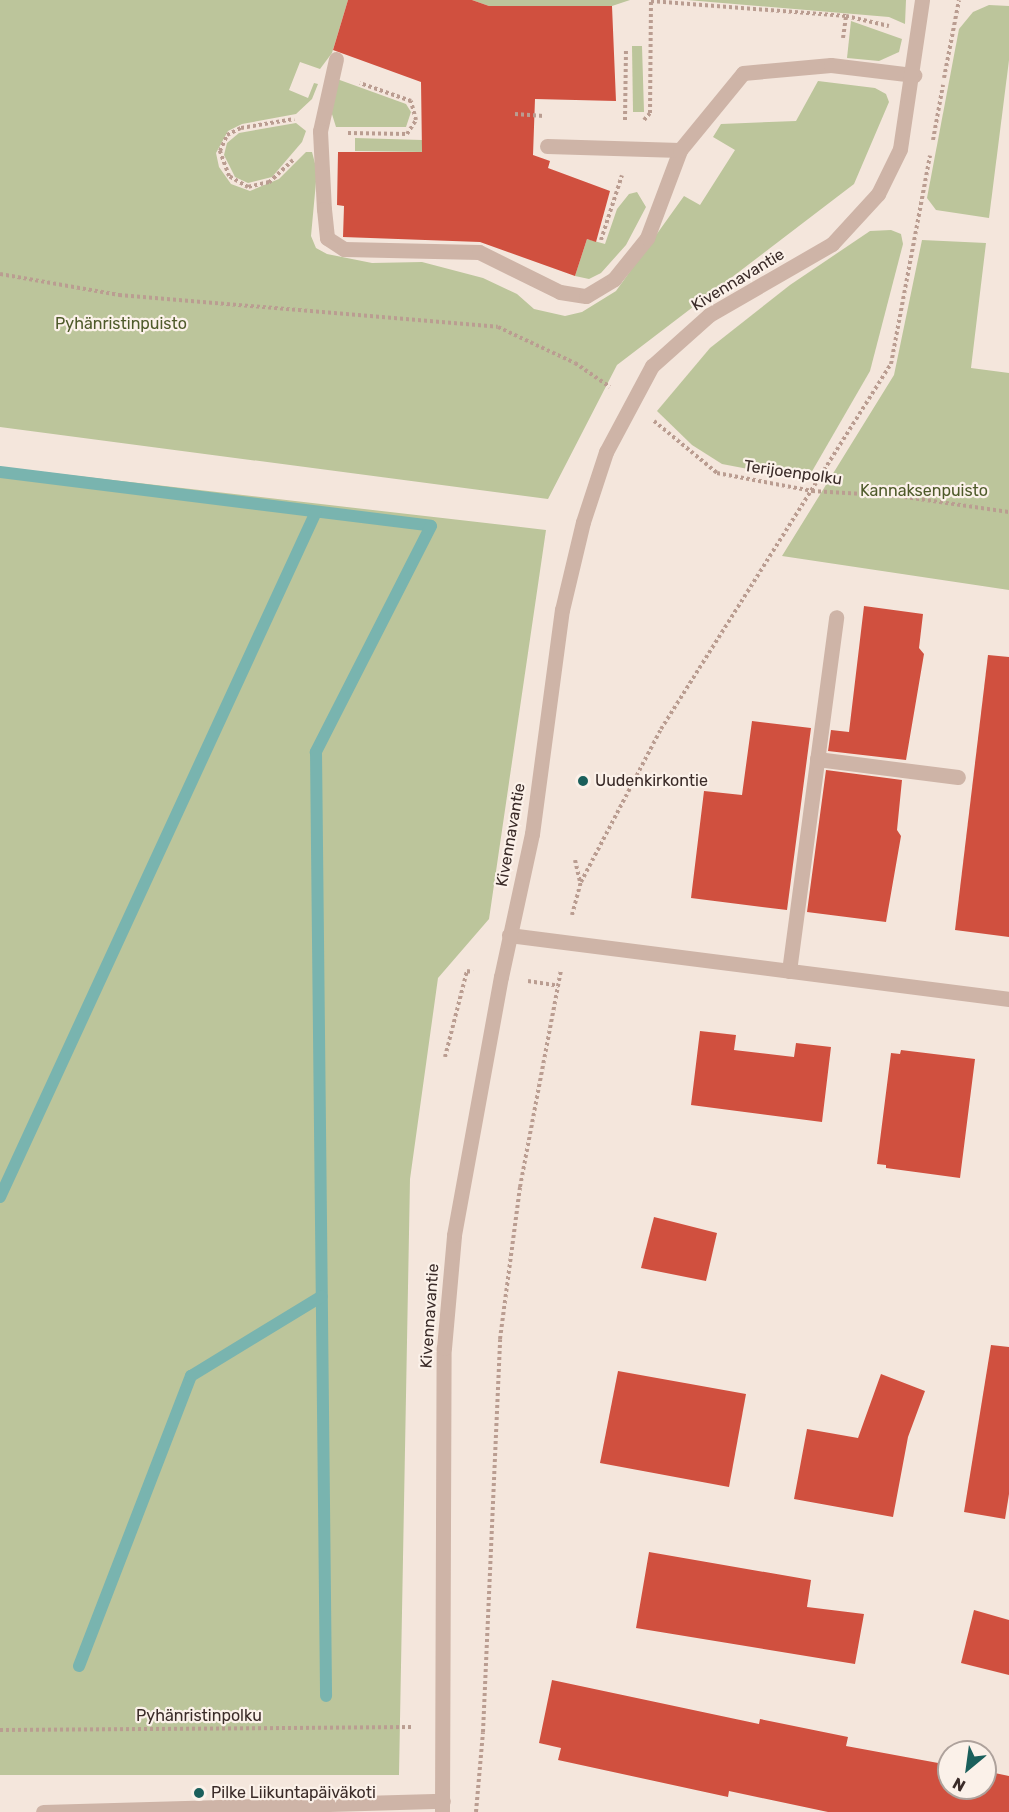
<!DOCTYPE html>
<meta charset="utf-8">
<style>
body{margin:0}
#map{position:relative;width:1009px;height:1812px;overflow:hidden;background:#f4e6dc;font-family:Rubik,sans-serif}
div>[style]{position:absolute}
.green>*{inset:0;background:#bcc59b}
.stream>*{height:12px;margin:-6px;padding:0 6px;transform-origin:6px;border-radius:6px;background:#79b4af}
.building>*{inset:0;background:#d0503f}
.path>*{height:4px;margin-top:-2px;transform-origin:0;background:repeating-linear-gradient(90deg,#ba9d91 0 3px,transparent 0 6px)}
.minor>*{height:15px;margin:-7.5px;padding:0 7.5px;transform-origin:7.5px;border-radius:7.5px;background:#ceb4a7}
.dots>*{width:16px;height:16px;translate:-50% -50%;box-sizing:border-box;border:3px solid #fbf1e9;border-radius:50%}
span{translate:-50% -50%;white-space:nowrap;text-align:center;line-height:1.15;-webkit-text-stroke:4.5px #fbf1e9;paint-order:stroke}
.street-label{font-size:16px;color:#3a2b28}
.park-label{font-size:16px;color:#4e5a2a}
.poi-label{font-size:16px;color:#3a2b28}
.left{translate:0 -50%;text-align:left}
.north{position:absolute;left:937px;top:1740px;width:60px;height:60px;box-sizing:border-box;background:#fbf1e9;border:2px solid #aea29c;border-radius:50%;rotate:209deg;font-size:16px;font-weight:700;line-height:24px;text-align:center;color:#3a2b28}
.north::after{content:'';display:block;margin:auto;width:21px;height:27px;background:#1a5f5b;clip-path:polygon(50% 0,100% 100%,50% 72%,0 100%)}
</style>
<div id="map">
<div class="green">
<i style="clip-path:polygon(0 0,348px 0,332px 53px,320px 69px,300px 62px,289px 90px,308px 98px,314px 83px,318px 84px,312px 99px,296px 114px,242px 124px,228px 131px,216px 153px,219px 167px,231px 184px,250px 191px,279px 179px,306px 152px,312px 152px,317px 171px,311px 236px,316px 248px,327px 254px,372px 263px,422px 262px,483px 278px,517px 294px,534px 309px,565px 316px,582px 312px,616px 291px,684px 196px,700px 205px,735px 150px,713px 137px,721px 124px,796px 121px,818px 81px,875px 88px,886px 94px,889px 102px,854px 184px,617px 365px,548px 499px,0 427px)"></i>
<i style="clip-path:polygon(472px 0,630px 0,612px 6px,489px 6px)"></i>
<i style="clip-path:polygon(687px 0,906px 0,905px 24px,889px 17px)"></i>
<i style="clip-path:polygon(989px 5px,1009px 6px,1009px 60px,989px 218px,936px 210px,927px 198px,959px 29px,973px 12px)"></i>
<i style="clip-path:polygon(851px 21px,902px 39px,899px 52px,879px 61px,847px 58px)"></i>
<i style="clip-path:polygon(632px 46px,642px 46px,644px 112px,633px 112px)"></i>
<i style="clip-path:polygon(337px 79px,406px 104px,411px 112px,406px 127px,336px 127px,331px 111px)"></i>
<i style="clip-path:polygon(296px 123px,306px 131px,302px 142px,272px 177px,248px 183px,235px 177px,224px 155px,227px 143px,239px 133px)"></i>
<i style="clip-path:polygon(355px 138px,422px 140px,422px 152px,355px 151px)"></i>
<i style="clip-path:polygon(637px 192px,646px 207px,626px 245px,601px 273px,589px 279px,575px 276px,587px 239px,605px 244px,617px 209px,629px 194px)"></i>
<i style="clip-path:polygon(891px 230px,901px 234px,903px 244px,870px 371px,807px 480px,722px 464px,692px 445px,657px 411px,710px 348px,790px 285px,870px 231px)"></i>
<i style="clip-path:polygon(922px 240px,986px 243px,971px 368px,1009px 373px,1009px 590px,782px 556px,894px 375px)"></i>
<i style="clip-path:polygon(0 467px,546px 530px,489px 919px,438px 978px,410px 1179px,399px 1775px,0 1775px)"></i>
</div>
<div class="stream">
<i style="left:0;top:472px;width:434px;rotate:7.1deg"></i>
<i style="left:431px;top:526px;width:254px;rotate:117deg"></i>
<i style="left:316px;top:752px;width:944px;rotate:89.39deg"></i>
<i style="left:0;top:1197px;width:754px;rotate:-65.24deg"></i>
<i style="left:79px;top:1666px;width:311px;rotate:-68.9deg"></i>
<i style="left:191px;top:1376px;width:153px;rotate:-31.4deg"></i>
</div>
<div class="building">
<i style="clip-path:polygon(348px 0,472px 0,489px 6px,612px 6px,616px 101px,535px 99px,533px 155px,550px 161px,548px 168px,610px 191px,596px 242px,587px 239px,575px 276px,480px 242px,343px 237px,344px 206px,337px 205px,338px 152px,422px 152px,421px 82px,333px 50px)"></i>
<i style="clip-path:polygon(864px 606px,923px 614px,919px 648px,924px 654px,906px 760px,828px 751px,831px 730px,849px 732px)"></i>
<i style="clip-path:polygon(988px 655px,1009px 657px,1009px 937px,955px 930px)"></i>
<i style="clip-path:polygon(752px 721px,811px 728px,787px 910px,691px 898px,704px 791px,742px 795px)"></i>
<i style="clip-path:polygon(826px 770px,902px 780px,897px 830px,901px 836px,886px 922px,807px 912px)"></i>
<i style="clip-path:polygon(700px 1031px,736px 1035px,734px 1050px,794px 1057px,796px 1043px,831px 1047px,822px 1122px,691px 1105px)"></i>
<i style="clip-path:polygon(901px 1050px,975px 1059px,960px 1178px,886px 1168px,886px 1165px,877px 1164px,891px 1053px,900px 1054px)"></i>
<i style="clip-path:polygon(654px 1217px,717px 1233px,706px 1281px,641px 1268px)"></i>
<i style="clip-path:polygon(991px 1345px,1009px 1347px,1009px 1494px,1005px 1519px,964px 1512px)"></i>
<i style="clip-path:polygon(618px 1371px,746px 1394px,729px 1487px,600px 1463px)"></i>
<i style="clip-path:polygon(881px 1374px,925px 1391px,908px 1437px,893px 1517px,794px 1499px,807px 1429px,858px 1438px)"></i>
<i style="clip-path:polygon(649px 1552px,811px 1580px,807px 1607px,864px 1614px,855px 1664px,636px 1628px)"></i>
<i style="clip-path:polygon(974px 1610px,1009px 1620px,1009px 1675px,961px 1663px)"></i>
<i style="clip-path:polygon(552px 1680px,759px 1724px,760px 1719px,848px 1737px,846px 1746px,949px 1765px,949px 1788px,985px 1788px,985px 1771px,1009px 1776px,1009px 1812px,828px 1812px,729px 1791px,728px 1797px,558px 1760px,561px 1748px,539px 1743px)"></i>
</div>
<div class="path">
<i style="left:843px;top:38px;width:22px;rotate:-82deg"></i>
<i style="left:846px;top:16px;width:44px;rotate:13.1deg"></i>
<i style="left:944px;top:78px;width:79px;rotate:-79.1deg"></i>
<i style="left:515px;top:114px;width:29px;rotate:4deg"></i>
<i style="left:625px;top:120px;width:72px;rotate:-89.2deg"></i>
<i style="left:644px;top:120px;width:9px;rotate:-49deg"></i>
<i style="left:650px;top:113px;width:112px;rotate:-89.5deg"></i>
<i style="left:651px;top:1px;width:196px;rotate:4.4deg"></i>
<i style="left:348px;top:133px;width:59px;rotate:1deg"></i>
<i style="left:407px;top:134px;width:17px;rotate:-57deg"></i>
<i style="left:416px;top:120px;width:20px;rotate:-105deg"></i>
<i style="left:411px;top:101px;width:54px;rotate:-160.6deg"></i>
<i style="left:933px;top:140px;width:56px;rotate:-79.7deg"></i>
<i style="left:293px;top:160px;width:33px;rotate:137deg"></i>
<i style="left:269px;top:182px;width:22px;rotate:167deg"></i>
<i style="left:248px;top:187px;width:22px;rotate:-150deg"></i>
<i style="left:229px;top:176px;width:27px;rotate:-110deg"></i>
<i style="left:220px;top:151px;width:17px;rotate:-66deg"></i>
<i style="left:227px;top:135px;width:16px;rotate:-27deg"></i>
<i style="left:241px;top:128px;width:54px;rotate:-9.6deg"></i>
<i style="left:601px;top:240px;width:68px;rotate:-72.1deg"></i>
<i style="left:0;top:274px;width:121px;rotate:10deg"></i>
<i style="left:119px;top:295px;width:380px;rotate:4.8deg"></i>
<i style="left:498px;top:327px;width:85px;rotate:25.1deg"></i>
<i style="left:575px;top:363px;width:42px;rotate:34.4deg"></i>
<i style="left:654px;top:421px;width:82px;rotate:39.5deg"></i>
<i style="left:717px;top:473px;width:97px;rotate:10.7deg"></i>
<i style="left:812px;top:491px;width:86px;rotate:3.3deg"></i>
<i style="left:898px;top:496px;width:112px;rotate:8.2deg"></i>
<i style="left:575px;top:860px;width:22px;rotate:77deg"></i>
<i style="left:572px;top:915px;width:34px;rotate:-75deg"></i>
<i style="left:581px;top:882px;width:173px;rotate:-62.4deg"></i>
<i style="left:661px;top:729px;width:431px;rotate:-57.8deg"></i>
<i style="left:891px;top:364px;width:212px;rotate:-79.4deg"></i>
<i style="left:528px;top:981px;width:31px;rotate:9deg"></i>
<i style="left:445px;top:1057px;width:89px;rotate:-75.7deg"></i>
<i style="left:467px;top:971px;width:6px;rotate:9deg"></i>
<i style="left:0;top:1730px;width:413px;rotate:-0.4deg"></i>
<i style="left:476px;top:1812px;width:80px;rotate:-85deg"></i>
<i style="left:483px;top:1732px;width:393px;rotate:-87.5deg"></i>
<i style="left:500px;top:1339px;width:153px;rotate:-82.5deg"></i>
<i style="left:520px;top:1187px;width:221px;rotate:-79.3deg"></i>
</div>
<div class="minor">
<i style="left:336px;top:59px;width:74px;rotate:102.5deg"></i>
<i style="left:320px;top:131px;width:78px;rotate:87.1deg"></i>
<i style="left:324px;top:209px;width:29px;rotate:84deg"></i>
<i style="left:327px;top:238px;width:20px;rotate:33deg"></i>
<i style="left:344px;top:249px;width:135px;rotate:1.3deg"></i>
<i style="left:479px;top:252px;width:90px;rotate:26.3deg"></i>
<i style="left:560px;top:292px;width:26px;rotate:9deg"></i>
<i style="left:586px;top:296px;width:33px;rotate:-31deg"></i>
<i style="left:614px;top:279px;width:53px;rotate:-51.2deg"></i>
<i style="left:647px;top:238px;width:94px;rotate:-69.4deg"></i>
<i style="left:547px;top:146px;width:133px;rotate:1.7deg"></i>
<i style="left:680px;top:150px;width:99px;rotate:-50.7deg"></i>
<i style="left:743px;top:73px;width:88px;rotate:-5.2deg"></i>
<i style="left:831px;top:65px;width:84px;rotate:6.9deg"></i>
<i style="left:817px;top:759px;width:142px;rotate:7.3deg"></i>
<i style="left:509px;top:935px;width:504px;rotate:7.29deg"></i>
<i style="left:789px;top:971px;width:357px;rotate:-82.4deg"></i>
<i style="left:43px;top:1812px;width:400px;rotate:-1.6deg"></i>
<i style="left:442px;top:1812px;width:464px;rotate:-89.8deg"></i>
<i style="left:444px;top:1348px;width:113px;rotate:-84.9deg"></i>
<i style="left:454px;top:1235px;width:262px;rotate:-79.7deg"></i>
<i style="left:501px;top:977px;width:146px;rotate:-77.8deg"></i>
<i style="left:532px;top:834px;width:226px;rotate:-82.4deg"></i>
<i style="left:562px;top:610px;width:90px;rotate:-76.6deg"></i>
<i style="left:583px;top:522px;width:74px;rotate:-71.8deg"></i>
<i style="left:606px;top:452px;width:98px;rotate:-61.9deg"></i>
<i style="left:652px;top:366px;width:76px;rotate:-41.8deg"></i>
<i style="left:709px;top:315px;width:142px;rotate:-30deg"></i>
<i style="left:832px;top:244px;width:68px;rotate:-47.4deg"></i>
<i style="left:878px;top:194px;width:50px;rotate:-63.9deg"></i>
<i style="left:900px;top:149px;width:151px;rotate:-81.6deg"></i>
</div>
<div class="dots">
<i style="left:583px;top:781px;background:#1a5f5b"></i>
<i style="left:199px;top:1793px;background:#1a5f5b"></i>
</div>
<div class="street-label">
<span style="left:738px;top:280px;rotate:-31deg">Kivennavantie</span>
<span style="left:793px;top:473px;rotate:8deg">Terijoenpolku</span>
<span style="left:511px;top:835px;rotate:-80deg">Kivennavantie</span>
<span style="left:430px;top:1316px;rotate:-86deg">Kivennavantie</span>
<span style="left:199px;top:1716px">Pyhänristinpolku</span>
</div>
<div class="park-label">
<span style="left:121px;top:324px">Pyhänristinpuisto</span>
<span style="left:924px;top:491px">Kannaksenpuisto</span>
</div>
<div class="poi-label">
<span class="left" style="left:595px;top:781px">Uudenkirkontie</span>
<span class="left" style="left:211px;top:1793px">Pilke Liikuntapäiväkoti</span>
</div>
<div class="north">N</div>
</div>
